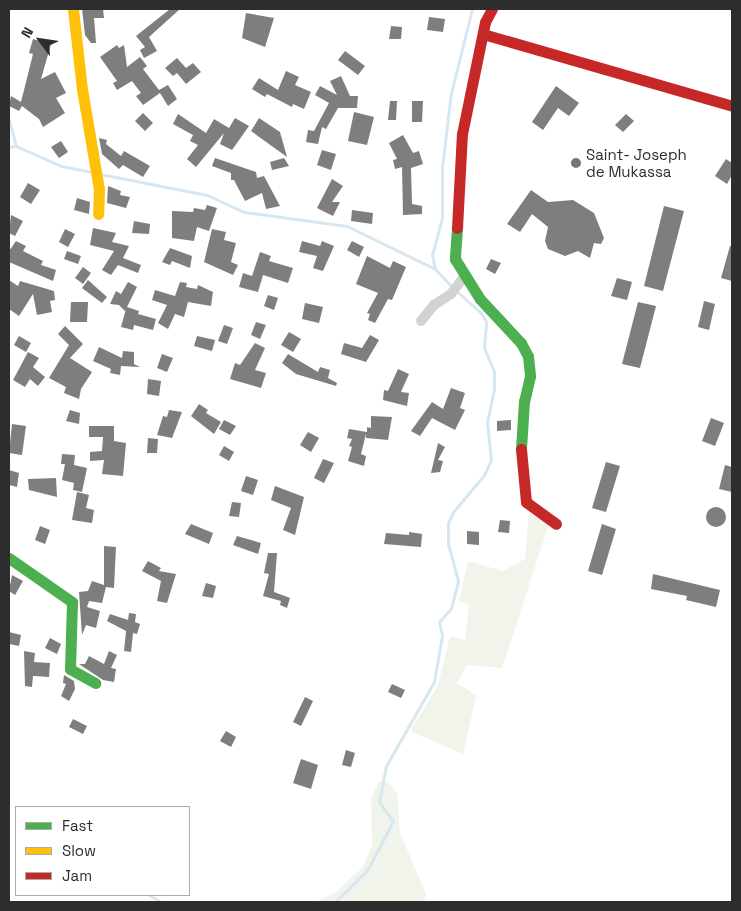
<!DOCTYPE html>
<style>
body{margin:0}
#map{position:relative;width:741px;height:911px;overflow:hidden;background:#fff;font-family:"Space Grotesk",sans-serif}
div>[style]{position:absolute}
.green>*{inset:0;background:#f0f4eb}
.stream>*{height:3px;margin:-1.5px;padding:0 1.5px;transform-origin:1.5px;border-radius:1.5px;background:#d7e7f1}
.building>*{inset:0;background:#7e7e7e}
.round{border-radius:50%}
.street>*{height:10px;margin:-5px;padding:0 5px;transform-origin:5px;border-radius:5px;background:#d2d2d2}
.fast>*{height:11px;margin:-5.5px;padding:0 5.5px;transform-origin:5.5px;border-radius:5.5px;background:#4caf50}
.slow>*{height:11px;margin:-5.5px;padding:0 5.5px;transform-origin:5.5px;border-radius:5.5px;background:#ffc107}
.jam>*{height:11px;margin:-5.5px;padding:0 5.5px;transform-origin:5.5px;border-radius:5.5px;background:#c62828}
.dots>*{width:14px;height:14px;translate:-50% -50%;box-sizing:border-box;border:2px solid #fff;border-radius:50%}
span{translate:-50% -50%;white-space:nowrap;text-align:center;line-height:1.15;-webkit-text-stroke:5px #fff;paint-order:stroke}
.poi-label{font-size:15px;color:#2d2d2d}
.left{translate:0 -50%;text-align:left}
.frame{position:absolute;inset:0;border:10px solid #2d2d2d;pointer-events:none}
.legend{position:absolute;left:15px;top:806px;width:175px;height:90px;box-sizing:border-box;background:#fff;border:1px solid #ababab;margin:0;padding:6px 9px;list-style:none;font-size:15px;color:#2d2d2d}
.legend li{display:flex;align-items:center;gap:10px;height:25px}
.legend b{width:25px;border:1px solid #ababab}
.north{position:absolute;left:15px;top:15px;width:50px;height:50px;-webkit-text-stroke:4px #fff;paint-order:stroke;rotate:301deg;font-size:14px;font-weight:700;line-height:20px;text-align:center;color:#2d2d2d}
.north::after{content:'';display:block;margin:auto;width:18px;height:22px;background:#2d2d2d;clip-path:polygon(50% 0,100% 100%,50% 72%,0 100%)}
</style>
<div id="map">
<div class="green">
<i style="clip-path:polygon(529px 513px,549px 524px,502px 668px,467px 665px,457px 683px,476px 695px,463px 754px,410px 731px,438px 685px,450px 636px,465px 640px,469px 605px,459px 601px,468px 561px,503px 571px,525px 559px)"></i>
<i style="clip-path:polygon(379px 782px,388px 782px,397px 793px,400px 833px,426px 894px,424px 902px,316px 902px,336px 892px,363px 867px,372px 846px,371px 797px)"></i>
</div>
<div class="stream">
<i style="left:9px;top:120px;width:27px;rotate:75deg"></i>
<i style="left:9px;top:147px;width:7px;rotate:-8deg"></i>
<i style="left:16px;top:146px;width:49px;rotate:24deg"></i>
<i style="left:61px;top:166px;width:32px;rotate:11deg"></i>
<i style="left:100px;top:174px;width:109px;rotate:11.1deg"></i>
<i style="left:207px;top:195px;width:41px;rotate:24.7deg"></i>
<i style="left:244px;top:212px;width:104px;rotate:7.7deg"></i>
<i style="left:347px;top:226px;width:98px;rotate:26deg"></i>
<i style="left:452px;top:287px;width:25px;rotate:-133deg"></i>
<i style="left:435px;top:269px;width:14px;rotate:-102deg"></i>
<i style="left:432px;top:255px;width:38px;rotate:-75deg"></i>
<i style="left:442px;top:218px;width:51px;rotate:-90deg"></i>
<i style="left:442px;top:167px;width:75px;rotate:-83.1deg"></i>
<i style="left:451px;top:93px;width:87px;rotate:-76deg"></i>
<i style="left:149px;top:895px;width:14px;rotate:30deg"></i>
<i style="left:335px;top:902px;width:47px;rotate:-45deg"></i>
<i style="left:368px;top:869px;width:54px;rotate:-62.5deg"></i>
<i style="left:393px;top:821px;width:24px;rotate:-126deg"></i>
<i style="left:379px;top:802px;width:37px;rotate:-79deg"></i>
<i style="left:386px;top:766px;width:97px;rotate:-60.3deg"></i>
<i style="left:434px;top:682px;width:48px;rotate:-80.3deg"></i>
<i style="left:442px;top:635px;width:13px;rotate:-103deg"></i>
<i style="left:439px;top:622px;width:18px;rotate:-49deg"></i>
<i style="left:451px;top:608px;width:28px;rotate:-75deg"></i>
<i style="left:458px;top:581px;width:39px;rotate:-105deg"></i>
<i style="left:448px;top:543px;width:20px;rotate:-90deg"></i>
<i style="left:448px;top:523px;width:12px;rotate:-66deg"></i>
<i style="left:453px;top:512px;width:48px;rotate:-50deg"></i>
<i style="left:484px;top:475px;width:17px;rotate:-65deg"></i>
<i style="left:491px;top:460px;width:38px;rotate:-96deg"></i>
<i style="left:487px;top:422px;width:34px;rotate:-78deg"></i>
<i style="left:494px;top:389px;width:18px;rotate:-90deg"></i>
<i style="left:494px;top:371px;width:26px;rotate:-113deg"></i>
<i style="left:484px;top:347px;width:25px;rotate:-85deg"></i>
<i style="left:486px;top:322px;width:10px;rotate:-119deg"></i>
<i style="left:481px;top:313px;width:31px;rotate:-138deg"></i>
</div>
<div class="building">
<i style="clip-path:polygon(82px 9px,103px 9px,104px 18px,94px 18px,96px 43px,91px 43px,85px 35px)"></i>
<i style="clip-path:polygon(170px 9px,180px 9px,149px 37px,157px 51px,144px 58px,140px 50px,145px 47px,136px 36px)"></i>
<i style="clip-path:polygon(246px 13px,274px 18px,265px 47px,242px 38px)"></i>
<i style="clip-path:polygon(429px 17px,445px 19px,443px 32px,427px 30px)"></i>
<i style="clip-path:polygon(391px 26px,402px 27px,401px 39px,389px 39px)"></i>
<i style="clip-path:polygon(33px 39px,51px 44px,41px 79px,55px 72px,66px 93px,56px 98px,65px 113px,43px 127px,39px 119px,22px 106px,19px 111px,9px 106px,11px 96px,21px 102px,33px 54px,29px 53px)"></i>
<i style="clip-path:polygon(117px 45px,119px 48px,124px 45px,127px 67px,140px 57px,147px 66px,143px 69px,159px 90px,168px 85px,177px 99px,168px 106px,160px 93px,143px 105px,136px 96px,141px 93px,132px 81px,117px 90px,113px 83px,117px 81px,100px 57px)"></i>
<i style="clip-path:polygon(345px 51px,365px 66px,358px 75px,338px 60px)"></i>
<i style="clip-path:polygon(177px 58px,186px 68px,193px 63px,201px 72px,186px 84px,177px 73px,173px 76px,165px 68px)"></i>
<i style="clip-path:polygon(286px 71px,299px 77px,295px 85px,311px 92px,304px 109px,293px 104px,292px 107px,267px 94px,265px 97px,252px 89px,259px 78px,278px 90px)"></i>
<i style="clip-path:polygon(341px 76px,350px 96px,358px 96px,357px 108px,338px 108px,326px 129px,322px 127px,318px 144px,306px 142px,308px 130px,314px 131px,329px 103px,315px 95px,320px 86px,337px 95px,330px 81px)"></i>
<i style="clip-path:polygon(556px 86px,579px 103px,569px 116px,558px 108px,543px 130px,532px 122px)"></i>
<i style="clip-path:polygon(390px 101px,397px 101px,396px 120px,388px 120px)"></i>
<i style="clip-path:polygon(412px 101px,423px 101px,422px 122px,412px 122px)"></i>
<i style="clip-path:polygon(354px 112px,374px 117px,367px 145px,348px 141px)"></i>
<i style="clip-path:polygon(143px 113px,153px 123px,145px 131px,135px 121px)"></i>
<i style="clip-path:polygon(178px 114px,206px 133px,214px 119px,229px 128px,235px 118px,249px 126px,232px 150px,220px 144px,224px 133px,196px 167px,187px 159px,198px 145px,190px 141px,193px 135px,173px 124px)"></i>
<i style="clip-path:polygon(626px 114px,634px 121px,623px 132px,615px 125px)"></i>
<i style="clip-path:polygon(259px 118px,280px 132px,287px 157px,251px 131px)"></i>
<i style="clip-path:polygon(403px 135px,413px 153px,419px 151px,423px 164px,411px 168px,412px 204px,422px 206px,422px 214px,403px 215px,402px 167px,395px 169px,393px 160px,397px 159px,389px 143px)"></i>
<i style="clip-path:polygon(99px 138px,107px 140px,106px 144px,121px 156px,124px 151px,150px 166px,143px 177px,123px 165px,119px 169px,102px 154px)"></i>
<i style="clip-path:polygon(61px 141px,68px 152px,59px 158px,51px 147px)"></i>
<i style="clip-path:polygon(322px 150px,336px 154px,331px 170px,317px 165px)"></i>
<i style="clip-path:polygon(215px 158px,256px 172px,257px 178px,264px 176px,280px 206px,266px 209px,262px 193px,245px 201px,234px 180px,231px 180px,231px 173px,212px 166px)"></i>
<i style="clip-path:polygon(284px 158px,289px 166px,272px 170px,270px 162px)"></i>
<i style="clip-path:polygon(726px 159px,732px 163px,732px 175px,727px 184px,715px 176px)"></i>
<i style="clip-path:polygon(332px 179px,343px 186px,332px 202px,340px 202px,333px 216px,317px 208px)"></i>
<i style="clip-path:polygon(28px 183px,40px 190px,31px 204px,20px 197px)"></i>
<i style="clip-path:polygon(108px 186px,121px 191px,120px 195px,130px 197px,126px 208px,107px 203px)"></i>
<i style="clip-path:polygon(531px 190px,548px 202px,573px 200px,594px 213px,604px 238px,601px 244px,594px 243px,590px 258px,578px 251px,565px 256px,548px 249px,545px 241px,548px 227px,532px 214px,520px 232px,507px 224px)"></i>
<i style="clip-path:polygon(77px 198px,90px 202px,89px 214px,74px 210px)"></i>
<i style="clip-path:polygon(207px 205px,217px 208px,209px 231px,197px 227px,194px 241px,172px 238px,172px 211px,193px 212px,194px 208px,205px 210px)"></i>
<i style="clip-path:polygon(664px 206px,684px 211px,663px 291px,644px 286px)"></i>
<i style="clip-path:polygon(352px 210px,373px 213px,372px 224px,351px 221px)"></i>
<i style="clip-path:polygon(11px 215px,23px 221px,15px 236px,9px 233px)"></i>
<i style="clip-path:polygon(134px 221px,150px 224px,149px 234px,132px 233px)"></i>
<i style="clip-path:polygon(93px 228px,116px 233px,112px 242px,129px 246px,123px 258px,141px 265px,138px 273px,118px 265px,111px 275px,102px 270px,114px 251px,90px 245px)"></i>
<i style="clip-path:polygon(65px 229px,75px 234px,68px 247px,59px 242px)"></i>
<i style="clip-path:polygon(212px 229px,226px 232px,224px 240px,236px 243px,231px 262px,238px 265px,233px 275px,204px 262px)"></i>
<i style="clip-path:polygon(16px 241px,26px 246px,23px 251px,43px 261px,41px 265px,56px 270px,53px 281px,9px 262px,9px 251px)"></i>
<i style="clip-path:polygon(302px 241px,320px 246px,322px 241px,334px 246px,323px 271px,313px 268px,317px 256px,299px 252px)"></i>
<i style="clip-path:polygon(352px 241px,364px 247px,359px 257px,347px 250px)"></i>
<i style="clip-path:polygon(730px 246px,732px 247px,732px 281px,721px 278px)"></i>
<i style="clip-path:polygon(170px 248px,192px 256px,190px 268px,172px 261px,170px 265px,162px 262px)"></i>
<i style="clip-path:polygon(67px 251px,81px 256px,78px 264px,64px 259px)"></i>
<i style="clip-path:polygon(260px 252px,271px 256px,269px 261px,293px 268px,288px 283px,263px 275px,258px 292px,239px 287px,243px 273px,252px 276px)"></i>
<i style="clip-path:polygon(367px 256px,390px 268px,393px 261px,406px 267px,392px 300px,388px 299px,375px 323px,368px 320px,370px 314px,367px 313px,378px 293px,356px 284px)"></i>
<i style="clip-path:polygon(491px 259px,501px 263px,495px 274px,486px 269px)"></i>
<i style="clip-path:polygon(83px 267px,91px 273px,83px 284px,75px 278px)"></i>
<i style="clip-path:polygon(617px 278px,632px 282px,627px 300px,611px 296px)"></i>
<i style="clip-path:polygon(9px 280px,18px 286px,20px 281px,54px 291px,55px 300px,50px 301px,52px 312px,37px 315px,33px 294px,19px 316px,9px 309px)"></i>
<i style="clip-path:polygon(88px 280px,107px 297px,102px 303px,82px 288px)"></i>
<i style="clip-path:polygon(128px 282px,137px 287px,127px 307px,139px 311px,138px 314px,156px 319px,153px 330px,134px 325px,133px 330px,121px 327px,126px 309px,125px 311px,119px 305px,110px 304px,116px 291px,121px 294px)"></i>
<i style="clip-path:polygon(180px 282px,187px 283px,186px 287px,197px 289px,198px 285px,213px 292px,211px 306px,188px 302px,184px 317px,175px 314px,168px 329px,158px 323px,167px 305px,152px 300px,155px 290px,175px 296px)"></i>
<i style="clip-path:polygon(268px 295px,278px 298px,274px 310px,264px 306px)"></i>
<i style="clip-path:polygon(704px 301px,715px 304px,709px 330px,698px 327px)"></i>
<i style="clip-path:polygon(71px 302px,88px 302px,87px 322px,70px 322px)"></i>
<i style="clip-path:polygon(638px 302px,656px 306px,640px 368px,622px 364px)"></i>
<i style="clip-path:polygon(305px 303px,323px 307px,319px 323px,302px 319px)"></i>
<i style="clip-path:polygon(256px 322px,266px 325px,260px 339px,251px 335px)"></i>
<i style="clip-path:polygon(224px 325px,233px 328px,227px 344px,218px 341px)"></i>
<i style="clip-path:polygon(65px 326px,83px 344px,70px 358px,92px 372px,81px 389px,79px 399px,64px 393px,66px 387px,49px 378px,69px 345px,58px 334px)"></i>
<i style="clip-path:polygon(289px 332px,301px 339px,293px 352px,281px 345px)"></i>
<i style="clip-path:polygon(370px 335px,379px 340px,366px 362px,341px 354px,344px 343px,362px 348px)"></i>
<i style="clip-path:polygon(19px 336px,31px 343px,26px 352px,14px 345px)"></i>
<i style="clip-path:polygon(197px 336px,215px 340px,212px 351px,194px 346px)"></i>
<i style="clip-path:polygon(255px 343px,265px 348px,255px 370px,266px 373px,261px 388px,230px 379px,235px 363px,240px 365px)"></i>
<i style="clip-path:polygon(99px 347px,122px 358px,123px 351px,134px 352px,134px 364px,140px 367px,121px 366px,120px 375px,110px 373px,111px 369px,93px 361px)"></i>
<i style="clip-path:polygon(28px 352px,39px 358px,33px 367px,45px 377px,38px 386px,30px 379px,25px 387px,13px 380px)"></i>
<i style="clip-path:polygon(162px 354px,173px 358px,167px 372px,157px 368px)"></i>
<i style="clip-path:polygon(288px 354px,318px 372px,320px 367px,330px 370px,328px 378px,337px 383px,336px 386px,296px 374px,282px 363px)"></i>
<i style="clip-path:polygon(398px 369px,409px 374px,401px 392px,409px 393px,407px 406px,383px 400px,384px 390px,388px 391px)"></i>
<i style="clip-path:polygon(148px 379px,161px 381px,159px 396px,147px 394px)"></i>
<i style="clip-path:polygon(451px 388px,465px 393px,460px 408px,465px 410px,455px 430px,432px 418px,420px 436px,411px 431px,432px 402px,443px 409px)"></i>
<i style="clip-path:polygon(199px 404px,208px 410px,206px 413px,221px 422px,214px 434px,191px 416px)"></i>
<i style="clip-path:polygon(70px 410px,80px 413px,79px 424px,66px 421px)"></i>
<i style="clip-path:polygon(169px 410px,182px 412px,172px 438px,157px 435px,163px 416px,167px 417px)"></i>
<i style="clip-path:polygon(371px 416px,392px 417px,388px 440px,366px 438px,366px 434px,361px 454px,366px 456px,364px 466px,348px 461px,352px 447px,349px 446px,352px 439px,347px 438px,349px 429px,367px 432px,367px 427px,371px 428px)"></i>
<i style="clip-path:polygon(711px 418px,724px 423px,715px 446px,702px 441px)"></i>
<i style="clip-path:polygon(224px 420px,236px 426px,230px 435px,219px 429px)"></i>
<i style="clip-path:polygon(511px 420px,511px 430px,497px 431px,497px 421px)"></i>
<i style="clip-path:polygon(12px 424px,26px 426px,22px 455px,9px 453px)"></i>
<i style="clip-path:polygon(89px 426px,114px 426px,114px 441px,126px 443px,123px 476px,102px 474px,104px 460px,90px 461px,90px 452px,102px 451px,103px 437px,89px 437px)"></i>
<i style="clip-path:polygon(308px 432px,319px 438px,311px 452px,300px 445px)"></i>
<i style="clip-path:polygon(148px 438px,158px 439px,157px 453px,147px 453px)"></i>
<i style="clip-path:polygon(438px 443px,445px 447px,438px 460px,443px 461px,440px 472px,431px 473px)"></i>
<i style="clip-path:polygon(224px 446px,234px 452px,229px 461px,219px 455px)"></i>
<i style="clip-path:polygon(62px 454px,75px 455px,74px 465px,87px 468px,82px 492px,73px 490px,74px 483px,62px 480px,65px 464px,61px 464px)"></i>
<i style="clip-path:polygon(323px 459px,334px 463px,324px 483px,314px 478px)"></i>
<i style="clip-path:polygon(606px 462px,620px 466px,606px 512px,592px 508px)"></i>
<i style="clip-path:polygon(725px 465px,732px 467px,732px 492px,719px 489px)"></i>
<i style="clip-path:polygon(9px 470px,19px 473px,17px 487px,9px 485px)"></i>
<i style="clip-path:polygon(246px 476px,258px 480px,253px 495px,241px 491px)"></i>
<i style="clip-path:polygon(56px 478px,57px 497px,29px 490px,28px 479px)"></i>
<i style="clip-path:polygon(275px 486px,304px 497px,295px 535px,283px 530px,291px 508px,271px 500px)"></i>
<i style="clip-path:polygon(77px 492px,89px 495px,86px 508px,94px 510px,92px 523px,72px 520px)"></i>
<i style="clip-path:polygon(232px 502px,241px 503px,239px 517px,229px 516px)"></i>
<i class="round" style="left:706px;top:507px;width:20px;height:20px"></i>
<i style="clip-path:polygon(500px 520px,510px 521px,509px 533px,498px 532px)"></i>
<i style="clip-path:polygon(191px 524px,213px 533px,209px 544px,185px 534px)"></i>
<i style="clip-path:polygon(602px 524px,616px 529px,602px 575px,588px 571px)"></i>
<i style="clip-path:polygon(40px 526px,50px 530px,45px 544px,35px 540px)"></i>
<i style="clip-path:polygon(467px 531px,479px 532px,479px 545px,467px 544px)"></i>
<i style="clip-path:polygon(409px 532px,422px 534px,421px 547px,384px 544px,386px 533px,409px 535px)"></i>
<i style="clip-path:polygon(237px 536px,261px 543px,258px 554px,233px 545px)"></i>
<i style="clip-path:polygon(104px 546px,116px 547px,114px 588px,106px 587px,102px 603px,89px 601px,87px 607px,100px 611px,96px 628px,86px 625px,82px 635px,79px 592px,88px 591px,92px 581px,104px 585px)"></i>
<i style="clip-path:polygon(268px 553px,277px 553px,274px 592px,290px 598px,287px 608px,280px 605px,281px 601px,263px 596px,269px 574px,264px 573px)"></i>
<i style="clip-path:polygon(148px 561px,161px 568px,159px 571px,176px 574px,167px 603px,157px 601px,161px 581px,142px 571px)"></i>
<i style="clip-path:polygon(653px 574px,720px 590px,716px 607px,686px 600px,687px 596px,651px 589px)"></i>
<i style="clip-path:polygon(12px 575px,23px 581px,15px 595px,9px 591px)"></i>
<i style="clip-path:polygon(206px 583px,216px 586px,213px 598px,202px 596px)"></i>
<i style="clip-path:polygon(129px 613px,136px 614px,135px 622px,140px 624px,137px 634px,133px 633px,131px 652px,124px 651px,126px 631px,107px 621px,110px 614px,128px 620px)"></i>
<i style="clip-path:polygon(9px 632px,21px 635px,19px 646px,9px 644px)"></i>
<i style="clip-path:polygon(50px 638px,61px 644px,57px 654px,45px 648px)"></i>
<i style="clip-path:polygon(24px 651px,35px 653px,34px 662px,50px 663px,49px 677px,33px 676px,32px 687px,25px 686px)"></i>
<i style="clip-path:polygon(109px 651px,117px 655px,111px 668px,116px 669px,114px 682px,103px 680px,79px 664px,85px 664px,89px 656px,104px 664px)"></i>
<i style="clip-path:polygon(64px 675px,74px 681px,75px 689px,69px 701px,61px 696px,66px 684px,63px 683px)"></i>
<i style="clip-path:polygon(392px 684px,405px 690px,401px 698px,388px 692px)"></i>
<i style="clip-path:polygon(305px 697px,313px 701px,301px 726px,293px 722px)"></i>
<i style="clip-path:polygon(73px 719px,87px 726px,83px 734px,69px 727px)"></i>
<i style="clip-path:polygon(226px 731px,236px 737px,231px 747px,220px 741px)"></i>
<i style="clip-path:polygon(346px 750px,355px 753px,351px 767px,342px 765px)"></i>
<i style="clip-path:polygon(301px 759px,318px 765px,311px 789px,293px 783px)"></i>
</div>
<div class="street">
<i style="left:421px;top:321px;width:21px;rotate:-51deg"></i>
<i style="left:434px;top:305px;width:20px;rotate:-33deg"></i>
<i style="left:451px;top:294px;width:21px;rotate:-53deg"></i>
</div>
<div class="fast">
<i style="left:457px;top:228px;width:31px;rotate:94deg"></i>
<i style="left:455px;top:259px;width:47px;rotate:58deg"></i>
<i style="left:480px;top:299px;width:60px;rotate:47deg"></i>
<i style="left:521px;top:343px;width:15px;rotate:62deg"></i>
<i style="left:528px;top:356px;width:20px;rotate:84deg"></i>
<i style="left:530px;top:376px;width:26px;rotate:103deg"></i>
<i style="left:524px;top:401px;width:48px;rotate:93.6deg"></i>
<i style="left:9px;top:558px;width:77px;rotate:34.9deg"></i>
<i style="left:72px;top:602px;width:67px;rotate:91.7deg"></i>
<i style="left:70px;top:669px;width:29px;rotate:29deg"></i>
</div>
<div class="slow">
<i style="left:73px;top:9px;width:81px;rotate:83.6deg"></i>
<i style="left:82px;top:89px;width:101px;rotate:80.4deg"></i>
<i style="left:99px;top:189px;width:25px;rotate:92deg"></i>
</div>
<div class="jam">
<i style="left:483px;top:34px;width:259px;rotate:16.1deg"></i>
<i style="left:457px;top:228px;width:94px;rotate:-87deg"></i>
<i style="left:462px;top:134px;width:114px;rotate:-78.4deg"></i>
<i style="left:485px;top:22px;width:15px;rotate:-62deg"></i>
<i style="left:521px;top:449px;width:53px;rotate:84.6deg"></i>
<i style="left:526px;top:502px;width:37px;rotate:36deg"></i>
</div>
<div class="dots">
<i style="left:576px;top:163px;background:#767676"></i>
</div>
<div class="poi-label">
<span class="left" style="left:586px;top:163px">Saint- Joseph<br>de Mukassa</span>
</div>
<div class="frame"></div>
<ul class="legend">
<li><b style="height:6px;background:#4caf50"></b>Fast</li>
<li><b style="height:6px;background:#ffc107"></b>Slow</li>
<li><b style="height:6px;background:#c62828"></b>Jam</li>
</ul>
<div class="north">N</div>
</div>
